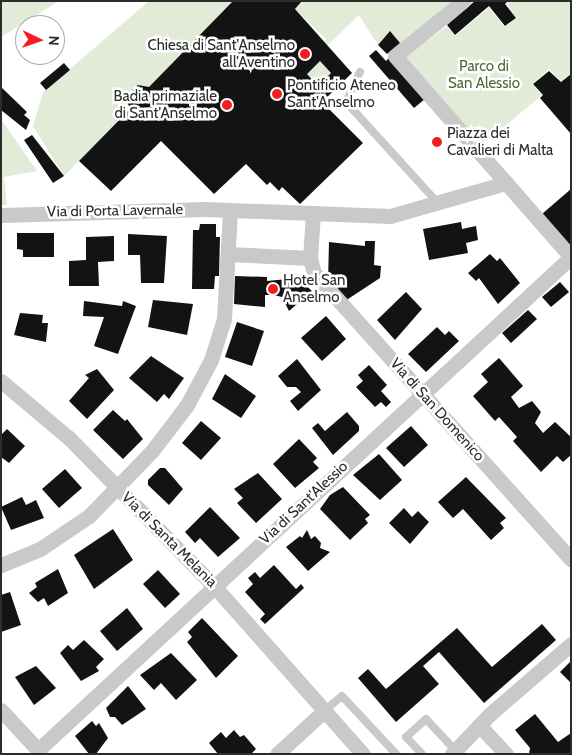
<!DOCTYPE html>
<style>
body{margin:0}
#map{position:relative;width:572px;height:755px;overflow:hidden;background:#fff;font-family:Cabin,sans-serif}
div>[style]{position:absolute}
.green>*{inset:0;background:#e1ebd8}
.building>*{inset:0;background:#131313}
.lane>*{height:8px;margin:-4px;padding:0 4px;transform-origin:4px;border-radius:4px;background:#c9c9c9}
.street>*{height:15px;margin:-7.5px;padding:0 7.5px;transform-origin:7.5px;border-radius:7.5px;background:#c9c9c9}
.dots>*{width:14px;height:14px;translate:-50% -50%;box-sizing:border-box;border:2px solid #fff;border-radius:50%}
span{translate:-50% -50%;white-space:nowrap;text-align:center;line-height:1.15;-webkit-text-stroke:5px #fff;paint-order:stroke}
.poi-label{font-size:15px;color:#2c2c2c}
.right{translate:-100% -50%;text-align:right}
.left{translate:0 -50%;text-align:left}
.park-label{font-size:15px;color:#4c6b36}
.street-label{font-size:15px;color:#2c2c2c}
.frame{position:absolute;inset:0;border:2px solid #2c2c2c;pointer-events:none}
.north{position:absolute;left:15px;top:15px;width:50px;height:50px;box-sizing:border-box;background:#fff;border:1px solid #ababab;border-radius:50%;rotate:93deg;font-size:14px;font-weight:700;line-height:20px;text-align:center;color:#2c2c2c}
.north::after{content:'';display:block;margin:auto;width:18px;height:22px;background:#f31e23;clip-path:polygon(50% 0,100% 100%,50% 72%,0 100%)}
</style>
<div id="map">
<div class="green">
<i style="clip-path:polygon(1px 1px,59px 1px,1px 37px)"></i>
<i style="clip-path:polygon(149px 1px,233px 1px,149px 87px,126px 98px,130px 109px,64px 176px,33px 126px,43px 92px)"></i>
<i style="clip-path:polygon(302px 1px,474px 1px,405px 56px,390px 32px,378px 45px,359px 15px,326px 47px,323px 43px,326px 39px,295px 9px)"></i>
<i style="clip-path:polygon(510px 1px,571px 1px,571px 73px,561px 81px,549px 69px,532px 84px,542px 95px,481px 146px,406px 57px,447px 26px,455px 36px,489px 8px,505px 27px,517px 18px,506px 4px)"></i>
<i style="clip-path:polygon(320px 61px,331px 73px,318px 86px,307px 74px)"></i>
<i style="clip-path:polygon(1px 119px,37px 171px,4px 177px,7px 205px,1px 205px)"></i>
</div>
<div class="building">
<i style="clip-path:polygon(evenodd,233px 1px,302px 1px,295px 9px,352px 73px,322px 102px,363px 143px,300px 204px,282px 187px,279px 191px,270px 182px,267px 185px,246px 164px,214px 194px,161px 141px,111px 191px,79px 161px,130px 109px,126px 98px,138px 85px,149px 87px,233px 1px,320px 61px,331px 73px,318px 86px,307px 74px,320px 61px)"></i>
<i style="clip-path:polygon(475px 1px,508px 1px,505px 4px,516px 18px,505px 26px,489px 6px,455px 35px,447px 25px)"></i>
<i style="clip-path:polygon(390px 31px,400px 43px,387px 54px,378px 45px)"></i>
<i style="clip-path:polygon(376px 50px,386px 61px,390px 57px,425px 99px,414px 108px,369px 56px)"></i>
<i style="clip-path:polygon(64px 63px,70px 70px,46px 90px,40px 83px)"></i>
<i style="clip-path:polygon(549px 71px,561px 82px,571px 74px,571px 134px,540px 98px,543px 95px,533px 84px)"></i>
<i style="clip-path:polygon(1px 87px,27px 112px,24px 115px,30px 120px,26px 130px,1px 110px)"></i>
<i style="clip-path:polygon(32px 135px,64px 176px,53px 183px,24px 140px)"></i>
<i style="clip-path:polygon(571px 189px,571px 248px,542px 214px)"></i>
<i style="clip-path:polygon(461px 222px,462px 229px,476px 226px,478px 240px,466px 243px,468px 253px,429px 260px,423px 229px)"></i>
<i style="clip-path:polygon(200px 224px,216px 224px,216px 237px,220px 237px,219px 276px,215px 276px,214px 289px,192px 289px,193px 230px,199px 230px)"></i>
<i style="clip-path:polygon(17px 233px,54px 233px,54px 257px,23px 257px,23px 250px,17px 249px)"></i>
<i style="clip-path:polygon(128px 234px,167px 236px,164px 283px,141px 283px,140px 255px,128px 255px)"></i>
<i style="clip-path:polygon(114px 236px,114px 261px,98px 262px,99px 286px,69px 286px,69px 261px,86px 260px,86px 237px)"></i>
<i style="clip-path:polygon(365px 241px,375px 241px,374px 265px,381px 266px,380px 278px,345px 301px,328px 282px,329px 242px,365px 246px)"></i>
<i style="clip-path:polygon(490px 254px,497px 261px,500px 258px,520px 283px,498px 304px,479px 278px,476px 281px,468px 273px)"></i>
<i style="clip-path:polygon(235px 276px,267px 277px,267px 281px,298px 278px,312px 291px,289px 311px,282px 297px,274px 295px,265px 295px,265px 307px,234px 304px)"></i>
<i style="clip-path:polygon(560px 282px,569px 292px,551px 307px,542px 297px)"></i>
<i style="clip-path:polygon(406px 292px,422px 309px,395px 340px,377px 320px)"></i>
<i style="clip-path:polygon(153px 300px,193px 304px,187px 335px,148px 327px)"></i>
<i style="clip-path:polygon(84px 301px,122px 306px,123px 301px,136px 306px,118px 354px,94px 346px,104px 317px,83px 316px)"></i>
<i style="clip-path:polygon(528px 310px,537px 319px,511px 343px,502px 333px)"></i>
<i style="clip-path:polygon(20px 313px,43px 315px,42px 323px,48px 323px,46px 342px,14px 335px)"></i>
<i style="clip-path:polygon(326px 316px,346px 339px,322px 361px,301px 338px)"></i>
<i style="clip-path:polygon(237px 322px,264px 331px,252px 366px,225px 357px)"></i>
<i style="clip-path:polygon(437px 327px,445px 335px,449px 331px,459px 341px,426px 372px,408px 354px)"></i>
<i style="clip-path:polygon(151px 356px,184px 378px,169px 399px,164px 394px,157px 402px,129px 378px)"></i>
<i style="clip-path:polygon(499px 358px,523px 386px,511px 397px,519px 408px,532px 401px,541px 412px,535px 423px,543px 433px,555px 422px,571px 437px,571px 455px,563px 462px,557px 456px,541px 472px,513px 441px,517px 437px,499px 417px,495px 421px,473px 396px,488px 382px,481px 374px)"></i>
<i style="clip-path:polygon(297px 359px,321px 390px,298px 411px,290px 401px,301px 392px,296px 387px,287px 387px,278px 376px)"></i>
<i style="clip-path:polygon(369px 365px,387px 385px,381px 391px,391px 402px,386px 407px,381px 402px,375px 407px,356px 387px,363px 381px,358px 375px)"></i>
<i style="clip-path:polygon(97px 369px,114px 390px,87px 419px,69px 401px,89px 378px,85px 375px)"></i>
<i style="clip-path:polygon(225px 374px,256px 396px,241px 418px,212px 399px)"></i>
<i style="clip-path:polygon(113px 410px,125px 421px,127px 419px,143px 439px,123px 459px,93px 430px)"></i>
<i style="clip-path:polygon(347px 412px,359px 426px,359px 431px,333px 455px,312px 428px,318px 423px,325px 431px)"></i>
<i style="clip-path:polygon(201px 421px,221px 438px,201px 460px,182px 443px)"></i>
<i style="clip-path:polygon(411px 426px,428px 445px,404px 467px,386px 448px)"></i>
<i style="clip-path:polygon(7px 429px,25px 446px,9px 463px,1px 457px,1px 435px)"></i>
<i style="clip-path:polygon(299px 439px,317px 458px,313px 462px,319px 468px,295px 488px,273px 464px)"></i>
<i style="clip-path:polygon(379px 454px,402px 480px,380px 500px,353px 475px)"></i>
<i style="clip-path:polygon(160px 468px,165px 468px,183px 489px,169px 505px,148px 485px,148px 480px)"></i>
<i style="clip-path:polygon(65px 469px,82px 488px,59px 508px,42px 489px)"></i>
<i style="clip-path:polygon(258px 473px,282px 499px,256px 523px,237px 503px,243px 498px,234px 489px)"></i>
<i style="clip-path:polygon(466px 477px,506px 518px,500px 523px,504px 528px,491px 540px,463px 509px,453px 518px,438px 502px)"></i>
<i style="clip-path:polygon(343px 487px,370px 515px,365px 519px,368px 523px,350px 540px,320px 509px,330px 495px)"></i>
<i style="clip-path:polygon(22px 497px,26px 505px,36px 500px,44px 518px,11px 530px,1px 507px)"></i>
<i style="clip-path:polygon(210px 507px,240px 538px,218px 557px,200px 538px,195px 543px,185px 532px)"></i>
<i style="clip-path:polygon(404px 508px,412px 517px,418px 511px,429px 522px,410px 544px,389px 523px)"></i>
<i style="clip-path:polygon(113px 529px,133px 560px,94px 589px,74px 555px)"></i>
<i style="clip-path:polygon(307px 530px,311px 539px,315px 536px,321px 543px,320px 548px,330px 552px,308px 571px,286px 547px,300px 536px,302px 538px)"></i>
<i style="clip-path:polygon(274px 565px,296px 589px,301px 584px,304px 588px,265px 624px,260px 619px,265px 614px,245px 592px,253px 584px,248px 578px,255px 572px,260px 578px)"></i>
<i style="clip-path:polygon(58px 569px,68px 593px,48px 606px,44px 598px,38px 602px,29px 593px,37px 587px,35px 583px)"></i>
<i style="clip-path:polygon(158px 570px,180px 594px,165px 608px,143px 584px)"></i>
<i style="clip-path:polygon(10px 592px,21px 625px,1px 632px,1px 595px)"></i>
<i style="clip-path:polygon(127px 608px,143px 629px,117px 651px,100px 631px)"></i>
<i style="clip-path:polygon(202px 618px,238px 656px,216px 678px,187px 642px,192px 637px,188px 632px)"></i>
<i style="clip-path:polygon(542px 624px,556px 640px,484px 703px,439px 652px,423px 666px,439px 684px,396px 722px,358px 678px,368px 669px,386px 689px,457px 628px,492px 667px)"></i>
<i style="clip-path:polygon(84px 640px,104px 659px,96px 667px,99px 671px,81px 681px,60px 653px,68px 645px,73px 650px)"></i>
<i style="clip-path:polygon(171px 653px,197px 680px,176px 700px,161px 683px,154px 690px,140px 675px)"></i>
<i style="clip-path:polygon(571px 661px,571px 683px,560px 672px)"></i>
<i style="clip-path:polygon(36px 666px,56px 688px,34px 705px,15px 677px)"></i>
<i style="clip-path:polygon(128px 686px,146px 709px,122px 725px,115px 717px,110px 717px,106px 708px)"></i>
<i style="clip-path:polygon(535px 714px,558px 742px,571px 733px,571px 754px,529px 754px,530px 748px,515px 730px)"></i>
<i style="clip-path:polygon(92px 721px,96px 726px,99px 723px,108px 738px,96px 754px,89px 754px,75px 736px)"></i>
<i style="clip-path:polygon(234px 730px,240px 737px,244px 735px,256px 749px,251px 754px,218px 754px,209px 743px,221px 732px,226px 738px)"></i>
</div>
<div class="lane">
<i style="left:360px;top:72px;width:33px;rotate:115deg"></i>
<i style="left:346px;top:102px;width:135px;rotate:47.7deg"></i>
<i style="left:324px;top:711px;width:23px;rotate:-40deg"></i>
<i style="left:342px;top:696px;width:79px;rotate:47deg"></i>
<i style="left:422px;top:754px;width:23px;rotate:-133deg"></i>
<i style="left:406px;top:737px;width:27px;rotate:-42deg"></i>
<i style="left:426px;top:719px;width:42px;rotate:46.9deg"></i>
</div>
<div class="street">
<i style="left:463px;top:1px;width:87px;rotate:141deg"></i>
<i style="left:395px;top:56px;width:267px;rotate:48.8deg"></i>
<i style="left:1px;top:215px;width:204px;rotate:-1.7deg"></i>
<i style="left:205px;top:209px;width:185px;rotate:2.2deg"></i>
<i style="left:390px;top:216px;width:121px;rotate:-15.9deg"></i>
<i style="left:228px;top:254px;width:82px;rotate:2.8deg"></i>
<i style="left:310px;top:258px;width:44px;rotate:-86.1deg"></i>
<i style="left:310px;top:258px;width:16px;rotate:75deg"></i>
<i style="left:314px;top:273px;width:385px;rotate:48.1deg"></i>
<i style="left:1px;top:381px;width:89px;rotate:40deg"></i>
<i style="left:69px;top:438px;width:209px;rotate:45.6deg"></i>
<i style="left:215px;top:587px;width:223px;rotate:48.5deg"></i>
<i style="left:1px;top:565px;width:42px;rotate:-22.3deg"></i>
<i style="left:40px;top:549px;width:59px;rotate:-34deg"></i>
<i style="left:89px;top:516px;width:91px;rotate:-45.9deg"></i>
<i style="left:152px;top:451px;width:58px;rotate:-52.7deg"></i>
<i style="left:187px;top:405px;width:51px;rotate:-61.9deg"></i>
<i style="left:211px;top:360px;width:43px;rotate:-72.4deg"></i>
<i style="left:224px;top:319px;width:109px;rotate:-86.8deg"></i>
<i style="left:1px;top:710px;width:54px;rotate:47.2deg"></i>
<i style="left:38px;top:750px;width:726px;rotate:-42.77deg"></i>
<i style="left:479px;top:725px;width:40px;rotate:47deg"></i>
<i style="left:277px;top:754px;width:64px;rotate:-42.5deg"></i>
<i style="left:452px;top:754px;width:55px;rotate:-46.5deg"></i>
<i style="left:490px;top:714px;width:107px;rotate:-40.8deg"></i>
</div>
<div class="dots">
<i style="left:305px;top:54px;background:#f31e23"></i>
<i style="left:277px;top:94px;background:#f31e23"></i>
<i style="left:227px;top:105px;background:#f31e23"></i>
<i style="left:437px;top:142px;background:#f31e23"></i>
<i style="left:273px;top:289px;background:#f31e23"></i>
</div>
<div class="poi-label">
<span class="right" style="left:295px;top:54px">Chiesa di Sant'Anselmo<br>all'Aventino</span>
<span class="left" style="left:287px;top:94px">Pontificio Ateneo<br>Sant'Anselmo</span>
<span class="right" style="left:217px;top:105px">Badia primaziale<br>di Sant'Anselmo</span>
<span class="left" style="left:447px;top:142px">Piazza dei<br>Cavalieri di Malta</span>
<span class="left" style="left:283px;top:289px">Hotel San<br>Anselmo</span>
</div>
<div class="park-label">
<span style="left:484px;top:75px">Parco di<br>San Alessio</span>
</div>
<div class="street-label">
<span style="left:115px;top:211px;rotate:-1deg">Via di Porta Lavernale</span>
<span style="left:437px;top:410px;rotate:48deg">Via di San Domenico</span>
<span style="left:304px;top:503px;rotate:-43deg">Via di Sant'Alessio</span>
<span style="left:169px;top:540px;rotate:45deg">Via di Santa Melania</span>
</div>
<div class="frame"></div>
<div class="north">N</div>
</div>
